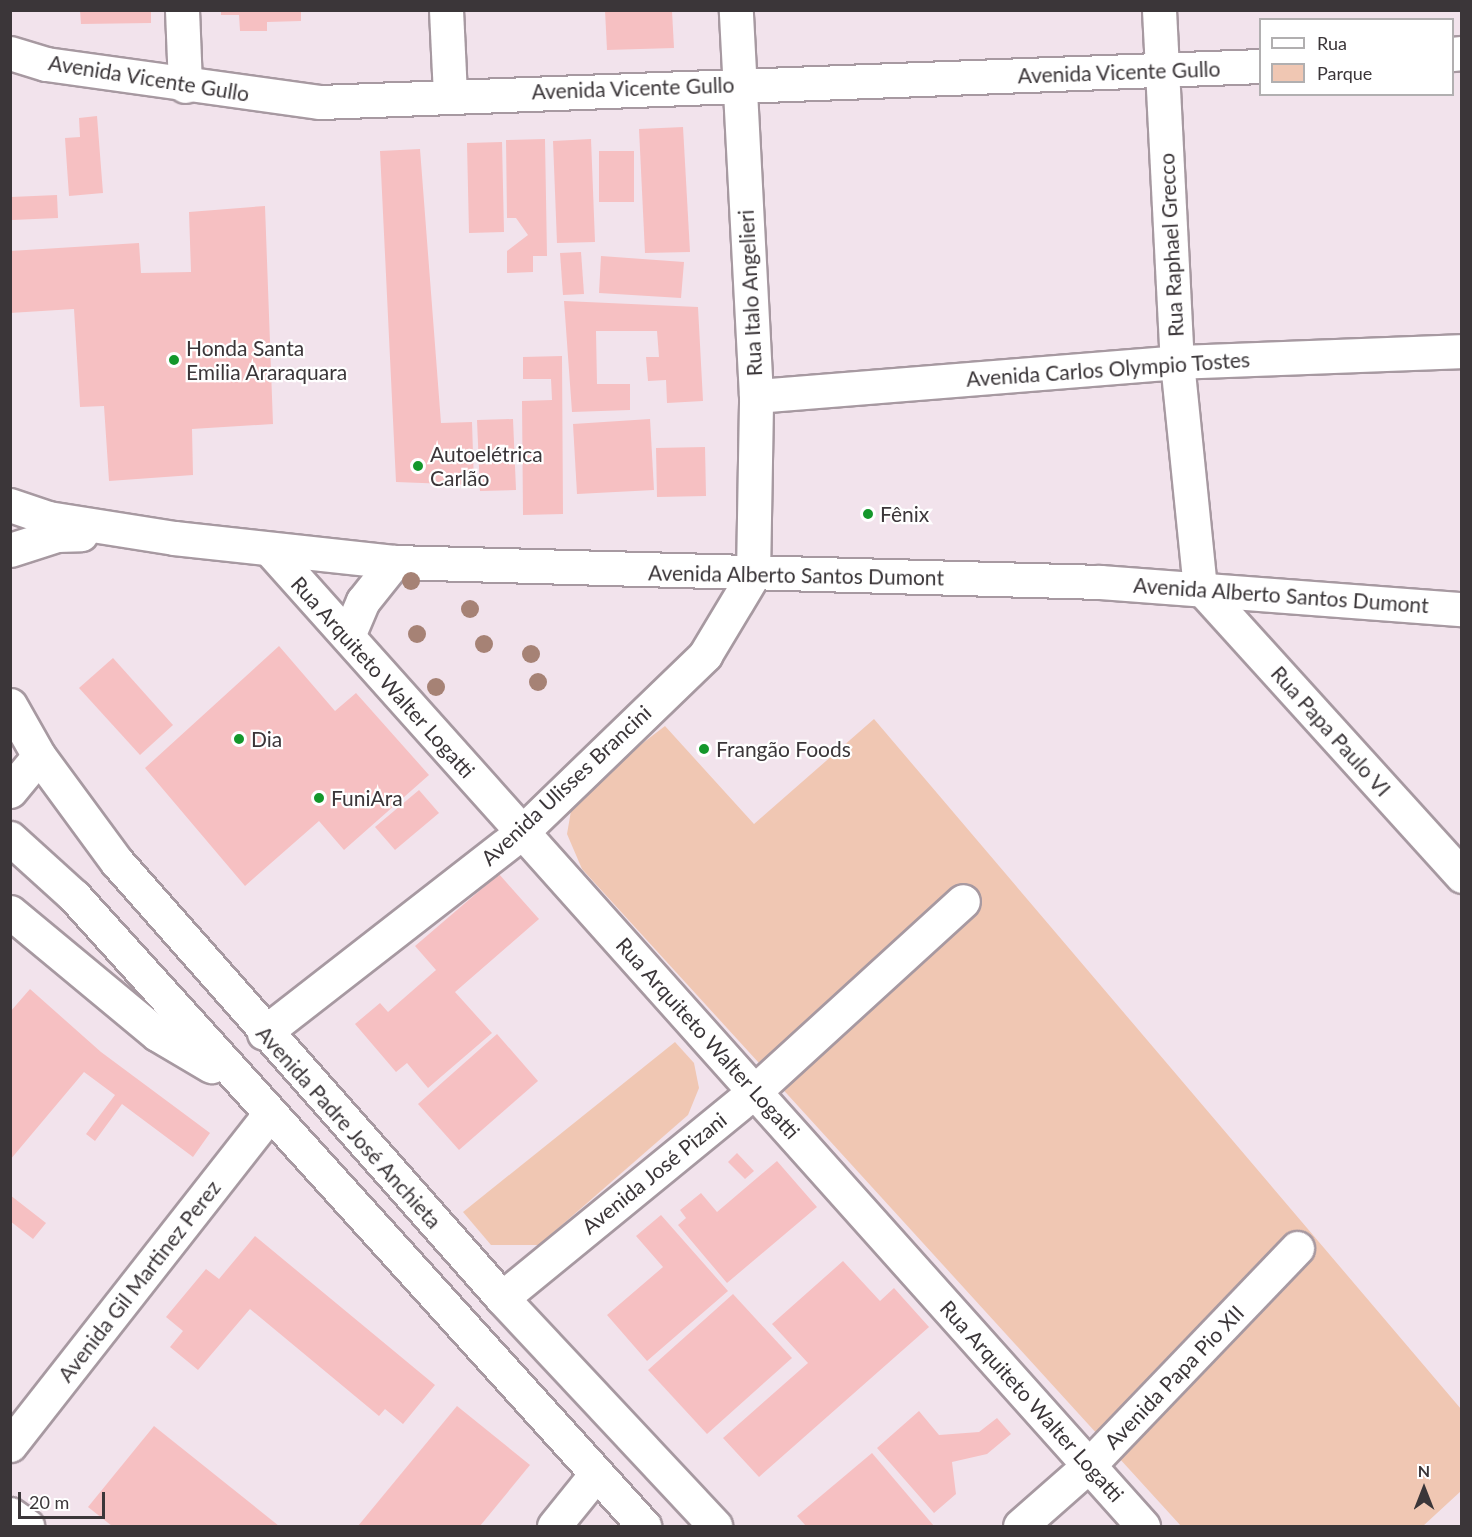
<!DOCTYPE html>
<meta charset="utf-8">
<style>
body{margin:0}
#map{position:relative;width:1472px;height:1537px;overflow:hidden;background:#f2e3ec;font-family:Lato,sans-serif}
div>[style]{position:absolute}
.green>*{inset:0;background:#f0c7b3}
.building>*{inset:0;background:#f6c0c2}
.roads{filter:drop-shadow(2px 0 #a799a1) drop-shadow(-2px 0 #a799a1) drop-shadow(0 2px #a799a1) drop-shadow(0 -2px #a799a1)}
.minor>*{height:33px;margin:-16.5px;padding:0 16.5px;transform-origin:16.5px;border-radius:16.5px;background:#fff}
.tertiary>*{height:33px;margin:-16.5px;padding:0 16.5px;transform-origin:16.5px;border-radius:16.5px;background:#fff}
.secondary>*{height:33px;margin:-16.5px;padding:0 16.5px;transform-origin:16.5px;border-radius:16.5px;background:#fff}
.trees>*{width:18px;height:18px;margin:-9px;border-radius:50%;background:#a68275}
.dots>*{width:16px;height:16px;translate:-50% -50%;box-sizing:border-box;border:3px solid #fff;border-radius:50%}
span{translate:-50% -50%;white-space:nowrap;text-align:center;line-height:1.15;-webkit-text-stroke:4.5px #fff;paint-order:stroke}
.street-label{font-size:21px;color:#3b3639}
.poi-label{font-size:21px;color:#3b3639}
.left{translate:0 -50%;text-align:left}
.frame{position:absolute;inset:0;border:12px solid #3b3639;pointer-events:none}
.legend{position:absolute;left:1259px;top:18px;width:195px;height:78px;box-sizing:border-box;background:#fff;border:2px solid #b1afb0;margin:0;padding:8px 10px;list-style:none;font-size:18px;color:#3b3639}
.legend li{display:flex;align-items:center;gap:12px;height:30px}
.legend b{width:30px;border:2px solid #b1afb0}
.north{position:absolute;left:1394px;top:1459px;width:60px;height:60px;-webkit-text-stroke:4px #fff;paint-order:stroke;rotate:0deg;font-size:16px;font-weight:700;line-height:24px;text-align:center;color:#3b3639}
.north::after{content:'';display:block;margin:auto;width:21px;height:27px;background:#3b3639;clip-path:polygon(50% 0,100% 100%,50% 72%,0 100%)}
.scale{position:absolute;left:18px;top:1492px;width:87px;height:27px;box-sizing:border-box;border:3px solid #3b3639;border-top:0;padding-left:8px;font-size:18px;line-height:21px;white-space:nowrap;color:#3b3639;-webkit-text-stroke:4px #fff;paint-order:stroke}
</style>
<div id="map">
<div class="green">
<i style="clip-path:polygon(874px 719px,1461px 1409px,1461px 1491px,1423px 1526px,1181px 1526px,582px 869px,567px 834px,572px 805px,596px 779px,665px 726px,754px 824px)"></i>
<i style="clip-path:polygon(675px 1042px,694px 1063px,699px 1088px,688px 1115px,539px 1245px,491px 1245px,463px 1212px)"></i>
</div>
<div class="building">
<i style="clip-path:polygon(80px 10px,151px 10px,151px 23px,81px 24px)"></i>
<i style="clip-path:polygon(221px 10px,301px 10px,301px 21px,267px 22px,267px 31px,240px 31px,239px 15px,221px 15px)"></i>
<i style="clip-path:polygon(605px 10px,672px 11px,674px 48px,607px 50px)"></i>
<i style="clip-path:polygon(97px 116px,103px 193px,69px 196px,65px 138px,80px 137px,79px 118px)"></i>
<i style="clip-path:polygon(683px 127px,690px 252px,645px 253px,639px 129px)"></i>
<i style="clip-path:polygon(545px 139px,547px 256px,533px 256px,533px 272px,507px 273px,507px 251px,528px 235px,516px 218px,507px 218px,506px 140px)"></i>
<i style="clip-path:polygon(591px 139px,595px 242px,557px 243px,553px 141px)"></i>
<i style="clip-path:polygon(502px 142px,504px 232px,469px 233px,467px 143px)"></i>
<i style="clip-path:polygon(420px 149px,441px 423px,472px 422px,474px 485px,396px 482px,380px 151px)"></i>
<i style="clip-path:polygon(599px 151px,634px 151px,634px 202px,599px 202px)"></i>
<i style="clip-path:polygon(57px 195px,58px 218px,12px 220px,11px 197px)"></i>
<i style="clip-path:polygon(265px 206px,273px 424px,192px 429px,193px 475px,109px 481px,104px 406px,80px 407px,74px 309px,10px 313px,10px 251px,139px 243px,141px 273px,191px 272px,189px 212px)"></i>
<i style="clip-path:polygon(581px 252px,584px 294px,563px 295px,560px 253px)"></i>
<i style="clip-path:polygon(601px 256px,684px 262px,681px 298px,599px 293px)"></i>
<i style="clip-path:polygon(564px 301px,698px 307px,703px 401px,667px 403px,666px 380px,648px 381px,646px 357px,659px 357px,657px 331px,596px 331px,597px 384px,630px 384px,630px 410px,572px 412px)"></i>
<i style="clip-path:polygon(562px 356px,563px 514px,523px 515px,522px 401px,552px 400px,551px 379px,523px 379px,523px 357px)"></i>
<i style="clip-path:polygon(513px 419px,516px 490px,480px 491px,477px 420px)"></i>
<i style="clip-path:polygon(650px 419px,654px 490px,577px 494px,573px 424px)"></i>
<i style="clip-path:polygon(705px 447px,706px 496px,657px 497px,656px 448px)"></i>
<i style="clip-path:polygon(279px 646px,335px 711px,356px 693px,429px 775px,344px 850px,319px 821px,245px 886px,145px 768px)"></i>
<i style="clip-path:polygon(113px 658px,173px 725px,140px 755px,79px 688px)"></i>
<i style="clip-path:polygon(419px 790px,439px 813px,395px 850px,375px 827px)"></i>
<i style="clip-path:polygon(499px 874px,539px 919px,455px 992px,492px 1033px,428px 1088px,407px 1063px,396px 1072px,355px 1024px,380px 1003px,388px 1012px,436px 970px,415px 946px)"></i>
<i style="clip-path:polygon(30px 989px,101px 1052px,210px 1133px,193px 1157px,122px 1104px,95px 1141px,86px 1134px,115px 1095px,84px 1072px,10px 1160px,10px 1012px)"></i>
<i style="clip-path:polygon(497px 1034px,538px 1081px,459px 1150px,418px 1104px)"></i>
<i style="clip-path:polygon(737px 1153px,754px 1171px,745px 1179px,728px 1162px)"></i>
<i style="clip-path:polygon(777px 1161px,817px 1207px,727px 1283px,678px 1225px,686px 1218px,680px 1210px,701px 1193px,717px 1212px)"></i>
<i style="clip-path:polygon(10px 1195px,46px 1223px,33px 1239px,10px 1221px)"></i>
<i style="clip-path:polygon(661px 1215px,728px 1291px,647px 1361px,607px 1315px,663px 1267px,636px 1236px)"></i>
<i style="clip-path:polygon(255px 1236px,435px 1385px,403px 1424px,385px 1409px,379px 1416px,250px 1309px,198px 1370px,170px 1347px,183px 1331px,166px 1317px,206px 1269px,219px 1279px)"></i>
<i style="clip-path:polygon(843px 1261px,880px 1301px,894px 1288px,929px 1327px,759px 1477px,723px 1438px,808px 1363px,772px 1324px)"></i>
<i style="clip-path:polygon(733px 1294px,792px 1358px,707px 1434px,648px 1370px)"></i>
<i style="clip-path:polygon(457px 1406px,530px 1465px,480px 1526px,358px 1526px)"></i>
<i style="clip-path:polygon(919px 1411px,939px 1435px,979px 1432px,997px 1418px,1011px 1434px,987px 1454px,952px 1462px,956px 1494px,934px 1513px,877px 1448px)"></i>
<i style="clip-path:polygon(154px 1426px,279px 1526px,112px 1526px,88px 1507px)"></i>
<i style="clip-path:polygon(872px 1453px,934px 1526px,806px 1526px,797px 1516px)"></i>
</div>
<div class="roads">
<div class="minor">
<i style="left:182px;top:10px;width:76px;rotate:87.7deg"></i>
<i style="left:446px;top:10px;width:86px;rotate:87.3deg"></i>
<i style="left:1159px;top:10px;width:352px;rotate:87.1deg"></i>
<i style="left:1177px;top:362px;width:226px;rotate:84.2deg"></i>
<i style="left:1200px;top:587px;width:390px;rotate:47.8deg"></i>
<i style="left:10px;top:53px;width:38px;rotate:17deg"></i>
<i style="left:46px;top:64px;width:277px;rotate:7.9deg"></i>
<i style="left:320px;top:102px;width:941px;rotate:-2.19deg"></i>
<i style="left:1452px;top:54px;width:10px;rotate:-6deg"></i>
<i style="left:756px;top:396px;width:422px;rotate:-4.6deg"></i>
<i style="left:1177px;top:362px;width:285px;rotate:-2.2deg"></i>
<i style="left:272px;top:552px;width:1307px;rotate:48.2deg"></i>
<i style="left:264px;top:1033px;width:327px;rotate:-37.9deg"></i>
<i style="left:522px;top:832px;width:255px;rotate:-44deg"></i>
<i style="left:705px;top:655px;width:93px;rotate:-59deg"></i>
<i style="left:753px;top:575px;width:179px;rotate:-89deg"></i>
<i style="left:756px;top:396px;width:387px;rotate:-93deg"></i>
<i style="left:502px;top:1298px;width:328px;rotate:-39.3deg"></i>
<i style="left:756px;top:1090px;width:280px;rotate:-42.4deg"></i>
<i style="left:10px;top:1445px;width:418px;rotate:-51.9deg"></i>
<i style="left:10px;top:1514px;width:21px;rotate:35deg"></i>
<i style="left:554px;top:1526px;width:67px;rotate:-51.1deg"></i>
<i style="left:1020px;top:1526px;width:91px;rotate:-41.4deg"></i>
<i style="left:1088px;top:1466px;width:302px;rotate:-46.2deg"></i>
</div>
<div class="tertiary">
<i style="left:10px;top:505px;width:40px;rotate:18.9deg"></i>
<i style="left:48px;top:518px;width:128px;rotate:9deg"></i>
<i style="left:174px;top:538px;width:221px;rotate:6.2deg"></i>
<i style="left:394px;top:562px;width:706px;rotate:1.62deg"></i>
<i style="left:1100px;top:582px;width:363px;rotate:4.3deg"></i>
<i style="left:10px;top:550px;width:49px;rotate:-17.7deg"></i>
<i style="left:57px;top:535px;width:24px;rotate:-2deg"></i>
<i style="left:348px;top:636px;width:38px;rotate:-67deg"></i>
<i style="left:363px;top:601px;width:50px;rotate:-51.5deg"></i>
</div>
<div class="secondary">
<i style="left:10px;top:705px;width:59px;rotate:60.4deg"></i>
<i style="left:39px;top:756px;width:132px;rotate:53.7deg"></i>
<i style="left:117px;top:862px;width:582px;rotate:48.55deg"></i>
<i style="left:502px;top:1298px;width:312px;rotate:46.9deg"></i>
<i style="left:10px;top:791px;width:45px;rotate:-50.4deg"></i>
<i style="left:10px;top:838px;width:86px;rotate:42.2deg"></i>
<i style="left:74px;top:896px;width:850px;rotate:47.86deg"></i>
<i style="left:10px;top:912px;width:191px;rotate:39.7deg"></i>
<i style="left:157px;top:1034px;width:63px;rotate:30.7deg"></i>
</div>
</div>
<div class="trees">
<i style="left:411px;top:581px"></i>
<i style="left:470px;top:609px"></i>
<i style="left:417px;top:634px"></i>
<i style="left:484px;top:644px"></i>
<i style="left:531px;top:654px"></i>
<i style="left:538px;top:682px"></i>
<i style="left:436px;top:687px"></i>
</div>
<div class="dots">
<i style="left:174px;top:360px;background:#14972b"></i>
<i style="left:418px;top:466px;background:#14972b"></i>
<i style="left:868px;top:514px;background:#14972b"></i>
<i style="left:239px;top:739px;background:#14972b"></i>
<i style="left:704px;top:749px;background:#14972b"></i>
<i style="left:319px;top:798px;background:#14972b"></i>
</div>
<div class="street-label">
<span style="left:1119px;top:72px;rotate:-2deg">Avenida Vicente Gullo</span>
<span style="left:149px;top:78px;rotate:9deg">Avenida Vicente Gullo</span>
<span style="left:633px;top:88px;rotate:-2deg">Avenida Vicente Gullo</span>
<span style="left:1171px;top:245px;rotate:-93deg">Rua Raphael Grecco</span>
<span style="left:750px;top:293px;rotate:-93deg">Rua Italo Angelieri</span>
<span style="left:1108px;top:369px;rotate:-4deg">Avenida Carlos Olympio Tostes</span>
<span style="left:796px;top:575px;rotate:1deg">Avenida Alberto Santos Dumont</span>
<span style="left:1281px;top:595px;rotate:4deg">Avenida Alberto Santos Dumont</span>
<span style="left:383px;top:677px;rotate:48deg">Rua Arquiteto Walter Logatti</span>
<span style="left:1331px;top:731px;rotate:48deg">Rua Papa Paulo VI</span>
<span style="left:566px;top:785px;rotate:-43deg">Avenida Ulisses Brancini</span>
<span style="left:708px;top:1038px;rotate:48deg">Rua Arquiteto Walter Logatti</span>
<span style="left:349px;top:1127px;rotate:48deg">Avenida Padre José Anchieta</span>
<span style="left:654px;top:1173px;rotate:-39deg">Avenida José Pizani</span>
<span style="left:139px;top:1281px;rotate:-52deg">Avenida Gil Martinez Perez</span>
<span style="left:1174px;top:1377px;rotate:-46deg">Avenida Papa Pio XII</span>
<span style="left:1032px;top:1401px;rotate:48deg">Rua Arquiteto Walter Logatti</span>
</div>
<div class="poi-label">
<span class="left" style="left:186px;top:360px">Honda Santa<br>Emilia Araraquara</span>
<span class="left" style="left:430px;top:466px">Autoelétrica<br>Carlão</span>
<span class="left" style="left:880px;top:514px">Fênix</span>
<span class="left" style="left:251px;top:739px">Dia</span>
<span class="left" style="left:716px;top:749px">Frangão Foods</span>
<span class="left" style="left:331px;top:798px">FuniAra</span>
</div>
<div class="frame"></div>
<ul class="legend">
<li><b style="height:8px;background:#fff"></b>Rua</li>
<li><b style="height:16px;background:#f0c7b3"></b>Parque</li>
</ul>
<div class="north">N</div>
<div class="scale">20 m</div>
</div>
